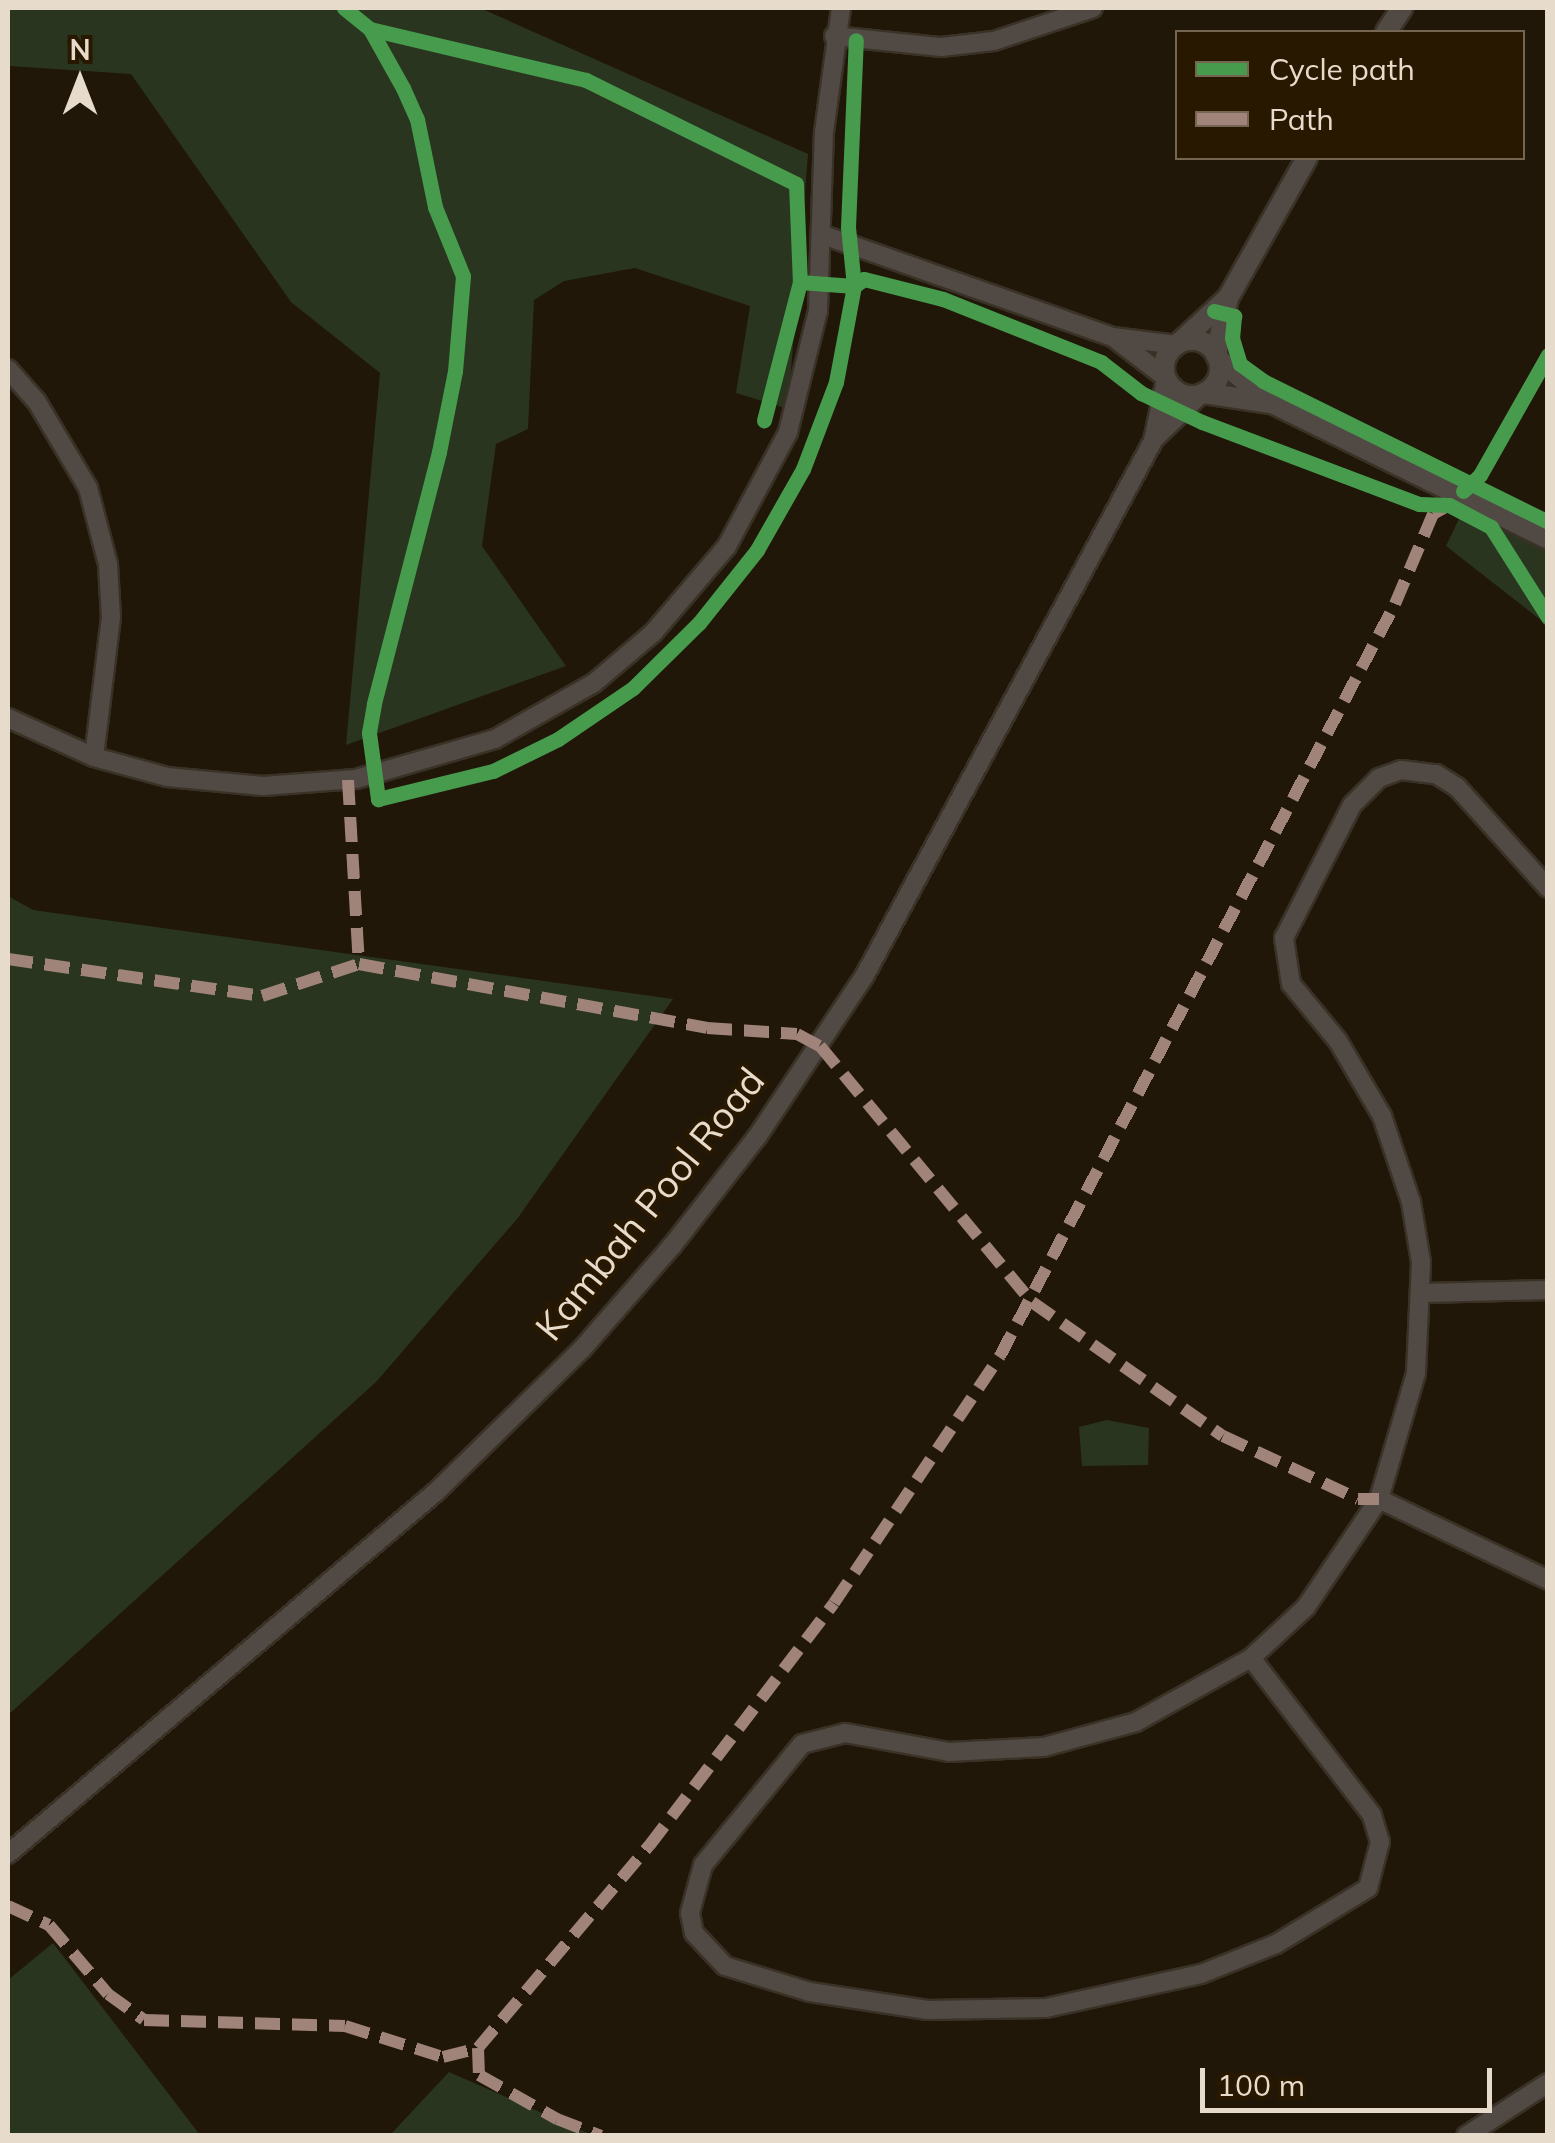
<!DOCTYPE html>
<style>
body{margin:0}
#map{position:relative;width:1555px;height:2143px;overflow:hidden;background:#201709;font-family:Mulish,sans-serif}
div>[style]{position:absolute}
.green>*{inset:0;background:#29351f}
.roads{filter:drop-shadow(2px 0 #3a3226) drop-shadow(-2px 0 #3a3226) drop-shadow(0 2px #3a3226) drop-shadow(0 -2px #3a3226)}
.minor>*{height:18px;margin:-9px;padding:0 9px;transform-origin:9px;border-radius:9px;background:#514a44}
.tertiary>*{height:20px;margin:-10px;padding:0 10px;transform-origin:10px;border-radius:10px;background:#514a44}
.tertiary>.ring{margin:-10px;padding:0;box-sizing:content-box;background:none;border:20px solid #514a44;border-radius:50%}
.quiet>*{height:12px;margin-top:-6px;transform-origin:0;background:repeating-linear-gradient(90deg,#a18479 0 25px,transparent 0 37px)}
.cycleway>*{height:15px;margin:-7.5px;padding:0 7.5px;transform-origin:7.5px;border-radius:7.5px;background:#469c4c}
span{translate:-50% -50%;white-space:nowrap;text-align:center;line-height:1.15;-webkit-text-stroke:8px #291800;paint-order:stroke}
.street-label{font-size:38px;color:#e7dbcc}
.frame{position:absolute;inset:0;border:10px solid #e7dbcc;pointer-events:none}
.legend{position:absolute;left:1175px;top:30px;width:350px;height:130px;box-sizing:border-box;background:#291800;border:2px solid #756652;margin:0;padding:12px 18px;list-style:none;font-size:30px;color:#e7dbcc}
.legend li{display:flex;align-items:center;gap:20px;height:50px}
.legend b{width:50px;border:2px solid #756652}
.north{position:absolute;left:30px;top:30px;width:100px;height:100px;-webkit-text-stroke:8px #291800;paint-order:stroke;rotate:0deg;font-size:28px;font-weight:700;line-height:40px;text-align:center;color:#e7dbcc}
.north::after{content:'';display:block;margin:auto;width:35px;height:45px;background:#e7dbcc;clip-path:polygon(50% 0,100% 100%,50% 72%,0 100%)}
.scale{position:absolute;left:1200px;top:2068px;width:292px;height:45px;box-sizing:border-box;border:5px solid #e7dbcc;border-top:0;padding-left:12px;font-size:30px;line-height:35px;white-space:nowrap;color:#e7dbcc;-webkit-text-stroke:8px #291800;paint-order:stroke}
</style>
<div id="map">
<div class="green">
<i style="clip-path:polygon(8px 8px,480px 8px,808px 154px,788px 409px,736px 393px,750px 306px,635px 268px,564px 281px,534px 300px,528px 429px,496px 444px,482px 546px,566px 666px,346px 745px,380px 373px,291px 302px,131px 74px,10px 66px,8px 80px)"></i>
<i style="clip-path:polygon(1466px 504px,1547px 550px,1547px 625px,1446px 546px)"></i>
<i style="clip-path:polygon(8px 896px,33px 910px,673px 999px,517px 1219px,376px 1382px,8px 1715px)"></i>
<i style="clip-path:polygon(1107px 1420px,1149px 1428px,1148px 1465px,1082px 1466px,1079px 1427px)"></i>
<i style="clip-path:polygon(53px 1943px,200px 2135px,8px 2135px,8px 1980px)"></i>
<i style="clip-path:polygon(449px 2072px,592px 2135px,390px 2135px)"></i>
</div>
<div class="roads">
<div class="minor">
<i style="left:834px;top:36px;width:108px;rotate:5.9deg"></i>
<i style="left:941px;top:47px;width:53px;rotate:-6.5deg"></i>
<i style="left:994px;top:41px;width:104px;rotate:-18.4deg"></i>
<i style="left:826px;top:236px;width:304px;rotate:19.4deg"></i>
<i style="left:1113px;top:337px;width:64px;rotate:7.1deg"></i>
<i style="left:1113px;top:337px;width:66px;rotate:37.6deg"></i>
<i style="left:8px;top:369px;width:44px;rotate:48.7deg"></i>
<i style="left:37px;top:402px;width:100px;rotate:59.3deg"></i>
<i style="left:88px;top:488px;width:79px;rotate:75.3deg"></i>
<i style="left:108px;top:564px;width:53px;rotate:86.8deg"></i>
<i style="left:111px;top:617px;width:141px;rotate:96.9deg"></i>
<i style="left:1153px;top:440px;width:65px;rotate:-43.8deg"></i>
<i style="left:8px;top:718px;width:94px;rotate:24.4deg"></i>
<i style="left:94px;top:757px;width:76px;rotate:15.3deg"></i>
<i style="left:167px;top:777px;width:96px;rotate:5.4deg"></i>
<i style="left:263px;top:786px;width:93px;rotate:-4.3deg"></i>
<i style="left:356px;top:779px;width:145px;rotate:-16.1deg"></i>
<i style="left:495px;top:739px;width:114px;rotate:-29.5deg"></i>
<i style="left:594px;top:683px;width:77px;rotate:-40.3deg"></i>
<i style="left:653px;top:633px;width:114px;rotate:-49.6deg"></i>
<i style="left:727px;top:546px;width:129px;rotate:-61.8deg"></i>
<i style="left:788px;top:432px;width:125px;rotate:-76.1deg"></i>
<i style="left:818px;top:311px;width:179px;rotate:-88.1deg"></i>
<i style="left:824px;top:132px;width:125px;rotate:-82.2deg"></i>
<i style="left:1423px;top:1293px;width:125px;rotate:-1.4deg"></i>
<i style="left:1379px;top:1499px;width:187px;rotate:25.6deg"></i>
<i style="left:1251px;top:1658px;width:132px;rotate:150.9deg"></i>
<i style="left:1136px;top:1722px;width:95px;rotate:164.8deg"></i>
<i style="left:1044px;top:1747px;width:95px;rotate:177deg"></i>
<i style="left:949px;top:1752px;width:106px;rotate:-169.6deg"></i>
<i style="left:845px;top:1733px;width:44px;rotate:165.7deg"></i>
<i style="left:802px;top:1744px;width:156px;rotate:129.3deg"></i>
<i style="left:703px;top:1865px;width:50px;rotate:105.2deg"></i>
<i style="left:690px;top:1913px;width:20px;rotate:79deg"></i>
<i style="left:694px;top:1933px;width:45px;rotate:46.8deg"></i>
<i style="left:725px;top:1966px;width:89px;rotate:17deg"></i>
<i style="left:810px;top:1992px;width:119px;rotate:8.7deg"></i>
<i style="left:928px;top:2010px;width:118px;rotate:-1deg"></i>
<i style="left:1046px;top:2008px;width:159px;rotate:-12.4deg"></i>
<i style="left:1201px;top:1974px;width:81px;rotate:-21.8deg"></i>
<i style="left:1276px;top:1944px;width:108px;rotate:-31.3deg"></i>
<i style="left:1368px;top:1888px;width:48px;rotate:-75.4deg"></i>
<i style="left:1380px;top:1842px;width:28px;rotate:-107deg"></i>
<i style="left:1372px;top:1815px;width:198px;rotate:-127.6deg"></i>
<i style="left:1251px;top:1658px;width:75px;rotate:-42.8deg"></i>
<i style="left:1306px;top:1607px;width:130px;rotate:-55.9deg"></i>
<i style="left:1379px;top:1499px;width:131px;rotate:-73.6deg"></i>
<i style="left:1416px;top:1373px;width:111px;rotate:-87.4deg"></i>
<i style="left:1421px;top:1262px;width:61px;rotate:-99.5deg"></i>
<i style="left:1411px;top:1202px;width:91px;rotate:-108.6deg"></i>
<i style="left:1382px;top:1116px;width:87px;rotate:-120.4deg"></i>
<i style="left:1338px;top:1041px;width:74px;rotate:-129.5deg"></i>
<i style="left:1291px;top:984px;width:47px;rotate:-98.7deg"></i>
<i style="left:1284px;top:938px;width:149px;rotate:-62.9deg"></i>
<i style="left:1352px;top:805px;width:38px;rotate:-45deg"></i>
<i style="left:1379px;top:778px;width:23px;rotate:-20deg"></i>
<i style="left:1401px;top:770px;width:35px;rotate:7deg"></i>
<i style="left:1436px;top:774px;width:25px;rotate:32deg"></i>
<i style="left:1457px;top:787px;width:136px;rotate:48deg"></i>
<i style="left:8px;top:1854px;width:562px;rotate:-40.24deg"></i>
<i style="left:437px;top:1491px;width:203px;rotate:-44.4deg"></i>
<i style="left:582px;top:1349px;width:137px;rotate:-48.9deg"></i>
<i style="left:672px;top:1246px;width:138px;rotate:-52.1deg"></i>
<i style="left:757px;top:1137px;width:195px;rotate:-56.3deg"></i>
<i style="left:865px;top:975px;width:607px;rotate:-61.66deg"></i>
<i style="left:1153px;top:441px;width:64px;rotate:-78.3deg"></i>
<i style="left:1466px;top:2136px;width:98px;rotate:-32.9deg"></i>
</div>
<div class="tertiary">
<i style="left:1386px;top:32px;width:29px;rotate:-56deg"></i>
<i class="ring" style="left:1164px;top:340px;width:36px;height:36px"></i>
<i style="left:1179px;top:343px;width:67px;rotate:-42.6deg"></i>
<i style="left:1228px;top:298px;width:161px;rotate:-60.6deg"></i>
<i style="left:1216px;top:355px;width:58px;rotate:-78.1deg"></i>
<i style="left:1218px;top:359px;width:70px;rotate:39.2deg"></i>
<i style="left:1272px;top:403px;width:308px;rotate:26.2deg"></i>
<i style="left:1204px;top:393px;width:67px;rotate:8.6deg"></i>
</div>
</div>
<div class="quiet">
<i style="left:348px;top:780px;width:184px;rotate:86.6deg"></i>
<i style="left:8px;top:959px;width:257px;rotate:8.3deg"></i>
<i style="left:262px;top:996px;width:102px;rotate:-18.3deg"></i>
<i style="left:359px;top:964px;width:354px;rotate:10.4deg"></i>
<i style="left:707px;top:1028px;width:90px;rotate:3.8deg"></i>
<i style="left:797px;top:1034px;width:26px;rotate:28deg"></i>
<i style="left:820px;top:1046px;width:332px;rotate:50.4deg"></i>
<i style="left:1032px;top:1302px;width:233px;rotate:35.1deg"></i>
<i style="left:1223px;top:1436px;width:149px;rotate:25deg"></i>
<i style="left:1358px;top:1499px;width:21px"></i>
<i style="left:8px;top:1906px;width:45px;rotate:24.9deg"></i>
<i style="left:49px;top:1925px;width:91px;rotate:49.5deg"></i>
<i style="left:108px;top:1994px;width:44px;rotate:35.8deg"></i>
<i style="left:144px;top:2020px;width:201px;rotate:1.7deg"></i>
<i style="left:345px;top:2026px;width:103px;rotate:17.6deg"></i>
<i style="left:443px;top:2057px;width:36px;rotate:-14deg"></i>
<i style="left:478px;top:2048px;width:265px;rotate:-49.8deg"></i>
<i style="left:649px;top:1846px;width:305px;rotate:-52.7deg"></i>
<i style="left:834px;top:1603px;width:298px;rotate:-56.1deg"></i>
<i style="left:1000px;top:1356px;width:849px;rotate:-62.29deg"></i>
<i style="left:1395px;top:604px;width:98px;rotate:-67.1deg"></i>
<i style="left:1433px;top:514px;width:18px;rotate:-29deg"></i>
<i style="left:478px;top:2048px;width:27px;rotate:88deg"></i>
<i style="left:479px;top:2075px;width:90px;rotate:29.4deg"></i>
<i style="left:557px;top:2119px;width:47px;rotate:21.1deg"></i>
</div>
<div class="cycleway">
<i style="left:344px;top:8px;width:33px;rotate:39deg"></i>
<i style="left:370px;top:29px;width:68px;rotate:60.8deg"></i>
<i style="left:403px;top:88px;width:34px;rotate:66deg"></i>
<i style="left:417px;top:119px;width:90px;rotate:78.4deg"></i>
<i style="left:435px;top:207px;width:74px;rotate:67.9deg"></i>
<i style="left:463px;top:276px;width:95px;rotate:94.8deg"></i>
<i style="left:455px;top:371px;width:83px;rotate:101.2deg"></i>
<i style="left:439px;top:452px;width:260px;rotate:104.5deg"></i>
<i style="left:374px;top:704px;width:29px;rotate:100deg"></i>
<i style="left:369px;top:733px;width:67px;rotate:82.2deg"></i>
<i style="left:378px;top:799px;width:118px;rotate:-13.7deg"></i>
<i style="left:493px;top:771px;width:72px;rotate:-26.2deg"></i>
<i style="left:558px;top:739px;width:91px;rotate:-34.2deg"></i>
<i style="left:633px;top:688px;width:93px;rotate:-44.6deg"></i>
<i style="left:699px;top:623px;width:93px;rotate:-51.5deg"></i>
<i style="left:757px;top:550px;width:93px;rotate:-60.4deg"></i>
<i style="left:803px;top:469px;width:93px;rotate:-69.2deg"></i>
<i style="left:836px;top:382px;width:98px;rotate:-79.4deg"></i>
<i style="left:854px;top:286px;width:12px;rotate:-35deg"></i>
<i style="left:864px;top:279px;width:81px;rotate:14.2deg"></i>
<i style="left:943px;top:299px;width:170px;rotate:21.7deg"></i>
<i style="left:1101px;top:362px;width:51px;rotate:37.8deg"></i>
<i style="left:1141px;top:393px;width:68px;rotate:25.4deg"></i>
<i style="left:1202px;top:422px;width:232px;rotate:20.7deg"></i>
<i style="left:1419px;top:504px;width:30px;rotate:2deg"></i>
<i style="left:1449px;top:505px;width:47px;rotate:27.6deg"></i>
<i style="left:1491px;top:527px;width:107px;rotate:57.7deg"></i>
<i style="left:370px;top:29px;width:222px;rotate:13.3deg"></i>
<i style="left:586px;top:80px;width:234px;rotate:26.3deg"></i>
<i style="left:796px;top:184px;width:98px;rotate:87.7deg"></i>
<i style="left:800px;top:282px;width:143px;rotate:104.6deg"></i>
<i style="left:800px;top:282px;width:54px;rotate:4.2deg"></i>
<i style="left:854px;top:286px;width:59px;rotate:-95.8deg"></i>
<i style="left:848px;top:227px;width:187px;rotate:-87.6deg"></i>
<i style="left:1214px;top:311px;width:21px;rotate:14deg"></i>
<i style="left:1234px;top:316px;width:22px;rotate:95deg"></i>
<i style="left:1232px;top:338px;width:27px;rotate:73deg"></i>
<i style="left:1240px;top:364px;width:29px;rotate:36deg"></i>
<i style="left:1263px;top:381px;width:318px;rotate:26.3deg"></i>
<i style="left:1463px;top:491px;width:23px;rotate:-43deg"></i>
<i style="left:1480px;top:475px;width:138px;rotate:-60.5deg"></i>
</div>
<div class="street-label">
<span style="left:650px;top:1204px;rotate:-51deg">Kambah Pool Road</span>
</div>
<div class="frame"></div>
<ul class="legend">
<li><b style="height:12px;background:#469c4c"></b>Cycle path</li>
<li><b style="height:12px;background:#a18479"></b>Path</li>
</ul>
<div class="north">N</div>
<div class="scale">100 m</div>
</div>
